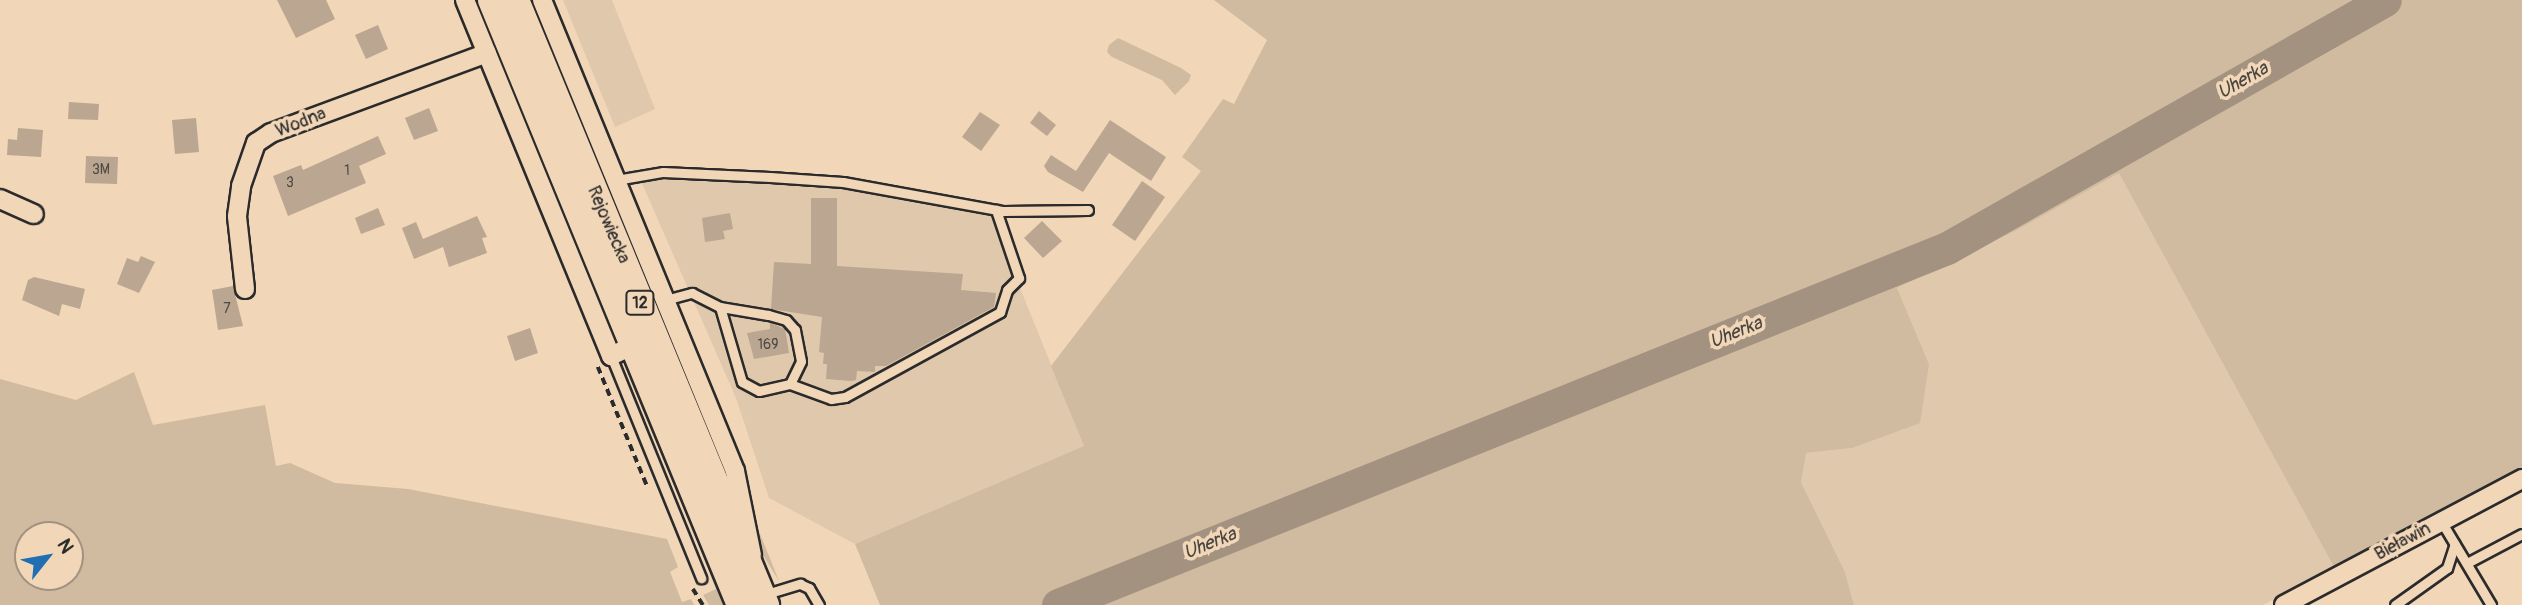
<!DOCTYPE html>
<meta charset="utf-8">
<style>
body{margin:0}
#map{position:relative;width:2522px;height:605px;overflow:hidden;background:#f1d6b8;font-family:Pangolin,sans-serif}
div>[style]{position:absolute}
.built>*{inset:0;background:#e0c8ac}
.green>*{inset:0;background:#d0baa0}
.river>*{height:33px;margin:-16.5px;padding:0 16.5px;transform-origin:16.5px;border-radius:16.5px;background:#a39280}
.building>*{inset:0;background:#baa691}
.path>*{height:3.5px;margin-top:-1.75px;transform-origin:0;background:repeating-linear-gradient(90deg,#2b2b2b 0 7px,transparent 0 12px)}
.roads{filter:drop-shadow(2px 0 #2b2b2b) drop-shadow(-2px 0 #2b2b2b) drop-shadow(0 2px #2b2b2b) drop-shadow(0 -2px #2b2b2b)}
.service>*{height:9px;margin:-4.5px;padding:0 4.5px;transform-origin:4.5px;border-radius:4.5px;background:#f1d6b8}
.minor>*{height:18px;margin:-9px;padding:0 9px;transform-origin:9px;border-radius:9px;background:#f1d6b8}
.trunk>*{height:28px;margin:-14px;padding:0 14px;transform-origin:14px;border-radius:14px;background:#f1d6b8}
span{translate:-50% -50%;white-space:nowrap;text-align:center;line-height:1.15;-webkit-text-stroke:7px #f1d6b8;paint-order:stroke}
.number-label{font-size:14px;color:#4f4a44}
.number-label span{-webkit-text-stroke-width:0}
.shield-label span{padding:2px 5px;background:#f1d6b8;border:2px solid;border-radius:5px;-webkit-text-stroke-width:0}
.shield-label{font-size:16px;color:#2b2b2b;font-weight:700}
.street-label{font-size:18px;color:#2b2b2b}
.water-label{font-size:19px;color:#494540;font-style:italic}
.north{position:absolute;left:14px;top:521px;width:70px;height:70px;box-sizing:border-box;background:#f1d6b8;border:2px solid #a29280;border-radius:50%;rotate:59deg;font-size:19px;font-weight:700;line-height:28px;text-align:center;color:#2b2b2b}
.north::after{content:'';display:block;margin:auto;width:24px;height:32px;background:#1f6fb2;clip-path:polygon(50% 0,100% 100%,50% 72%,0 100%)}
</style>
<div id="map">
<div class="built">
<i style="clip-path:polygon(563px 0,612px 0,655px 109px,615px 127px)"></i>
<i style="clip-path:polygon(2119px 172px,2334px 567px,2263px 605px,1854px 605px,1845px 572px,1801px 482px,1805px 453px,1852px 448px,1929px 364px,1897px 288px,2015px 231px)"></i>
<i style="clip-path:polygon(662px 175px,843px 187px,990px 214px,1084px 446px,855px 544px,769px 498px,736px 398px,641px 181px)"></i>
</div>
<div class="green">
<i style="clip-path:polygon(469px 0,480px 0,616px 334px,614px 340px)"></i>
<i style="clip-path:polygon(1214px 0,2522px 0,2522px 468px,2334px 567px,2119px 173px,2015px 231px,1897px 288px,1929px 364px,1920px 423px,1852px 448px,1806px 453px,1801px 482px,1845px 572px,1854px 605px,880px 605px,855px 544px,1084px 446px,1051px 366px,1201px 171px,1182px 157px,1223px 99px,1234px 104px,1267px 40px)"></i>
<i style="clip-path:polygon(1118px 38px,1181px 68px,1191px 75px,1189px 81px,1175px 95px,1162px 80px,1112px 57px,1107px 52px,1109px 45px)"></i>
<i style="clip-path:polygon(627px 364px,729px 605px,709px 605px,703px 595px,716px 589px)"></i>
<i style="clip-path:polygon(evenodd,134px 372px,153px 425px,265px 405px,276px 466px,290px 463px,335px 483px,408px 489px,667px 539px,678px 567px,670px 572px,682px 602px,691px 599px,694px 605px,0 605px,0 379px,76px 400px,134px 372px,28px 535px,70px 535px,70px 577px,28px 577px,28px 535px)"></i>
<i style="clip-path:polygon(754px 519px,779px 581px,763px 555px)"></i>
</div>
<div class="river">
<i style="left:1058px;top:605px;width:958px;rotate:-21.88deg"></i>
<i style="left:1947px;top:248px;width:503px;rotate:-29.52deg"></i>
</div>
<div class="building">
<i style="clip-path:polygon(277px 0,326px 0,335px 19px,296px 38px)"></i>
<i style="clip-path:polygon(378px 25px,388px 49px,366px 59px,355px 35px)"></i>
<i style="clip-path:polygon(69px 102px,99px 104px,98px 120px,68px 119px)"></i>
<i style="clip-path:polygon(429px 108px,438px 131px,414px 140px,405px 118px)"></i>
<i style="clip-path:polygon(1039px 111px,1056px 125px,1047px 136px,1030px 123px)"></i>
<i style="clip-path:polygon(980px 112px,1000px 125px,981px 151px,962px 137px)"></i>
<i style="clip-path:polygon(196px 118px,199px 152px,175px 154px,172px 120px)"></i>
<i style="clip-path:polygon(1110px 120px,1166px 157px,1151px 181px,1109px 153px,1083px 192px,1048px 172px,1044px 166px,1051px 155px,1076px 171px)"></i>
<i style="clip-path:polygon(18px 128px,43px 130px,41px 157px,7px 155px,8px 139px,17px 140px)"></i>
<i style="clip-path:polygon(378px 136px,386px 154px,359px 166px,366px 183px,288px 216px,273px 176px,301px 165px,303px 170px)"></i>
<i style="clip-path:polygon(86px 156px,118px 157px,117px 184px,85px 183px)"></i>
<i style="clip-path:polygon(1142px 181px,1165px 197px,1135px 241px,1112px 225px)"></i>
<i style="clip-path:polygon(811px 198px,837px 198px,837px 266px,963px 274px,961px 290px,996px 293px,994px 307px,886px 366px,875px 366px,875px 372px,857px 371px,856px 380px,851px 381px,826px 379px,827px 364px,823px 364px,824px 353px,819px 352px,822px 317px,771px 309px,774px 262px,811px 264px)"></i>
<i style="clip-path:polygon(378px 208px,385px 225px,361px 234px,355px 218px)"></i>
<i style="clip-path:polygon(730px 213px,733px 229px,723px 231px,725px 239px,705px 242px,702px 218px)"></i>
<i style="clip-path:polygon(477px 216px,487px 237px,482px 238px,487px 253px,449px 267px,443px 247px,414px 259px,402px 228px,416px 222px,423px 239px)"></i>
<i style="clip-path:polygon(1042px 221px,1062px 241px,1043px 258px,1024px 238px)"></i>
<i style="clip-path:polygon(141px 256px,155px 262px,139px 293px,117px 284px,127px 258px,138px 262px)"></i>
<i style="clip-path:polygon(34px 277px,85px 289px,80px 309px,62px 304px,59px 316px,22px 300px,28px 280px)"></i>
<i style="clip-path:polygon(233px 286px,243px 326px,218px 330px,212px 290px)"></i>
<i style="clip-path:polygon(770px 323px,785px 329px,789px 353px,754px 359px,747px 333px,770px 329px)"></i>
<i style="clip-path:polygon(530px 328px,538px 353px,515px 361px,507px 336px)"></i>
</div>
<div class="path">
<i style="left:598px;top:367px;width:129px;rotate:67.6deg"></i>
<i style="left:693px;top:589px;width:19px;rotate:58deg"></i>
</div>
<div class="roads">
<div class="service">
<i style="left:616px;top:180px;width:48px;rotate:-9.7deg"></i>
<i style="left:663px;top:172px;width:107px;rotate:2.7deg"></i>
<i style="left:770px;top:177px;width:73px;rotate:3.9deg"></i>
<i style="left:843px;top:182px;width:163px;rotate:10.3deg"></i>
<i style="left:1003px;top:211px;width:85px;rotate:-0.7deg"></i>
<i style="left:665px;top:300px;width:28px;rotate:-15deg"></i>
<i style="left:692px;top:293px;width:31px;rotate:27deg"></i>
<i style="left:720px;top:307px;width:78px;rotate:73.7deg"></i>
<i style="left:742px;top:382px;width:19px;rotate:28deg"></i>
<i style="left:759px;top:391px;width:32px;rotate:-13deg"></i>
<i style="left:790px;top:384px;width:25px;rotate:-64deg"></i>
<i style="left:801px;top:361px;width:32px;rotate:-101deg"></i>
<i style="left:795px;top:330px;width:13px;rotate:-132deg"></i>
<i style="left:786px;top:320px;width:19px;rotate:-164deg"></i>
<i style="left:768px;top:315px;width:49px;rotate:-170.5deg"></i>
<i style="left:611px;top:356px;width:240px;rotate:67.9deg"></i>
<i style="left:790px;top:384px;width:44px;rotate:20.1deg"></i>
<i style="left:831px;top:399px;width:14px;rotate:-8deg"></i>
<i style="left:845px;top:397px;width:177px;rotate:-28.7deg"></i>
<i style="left:1000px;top:312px;width:23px;rotate:-72deg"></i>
<i style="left:1007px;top:290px;width:17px;rotate:-45deg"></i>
<i style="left:1019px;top:278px;width:72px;rotate:-108.7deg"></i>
<i style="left:2441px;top:521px;width:98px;rotate:59.2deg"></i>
<i style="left:2467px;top:563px;width:62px;rotate:-27.8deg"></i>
<i style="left:763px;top:595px;width:39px;rotate:-17deg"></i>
<i style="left:800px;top:584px;width:10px;rotate:24deg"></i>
<i style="left:809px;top:588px;width:20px;rotate:60deg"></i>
<i style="left:2395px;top:605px;width:64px;rotate:-35.4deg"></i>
<i style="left:2447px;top:568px;width:25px;rotate:-72deg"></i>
</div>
<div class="minor">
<i style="left:465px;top:0;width:385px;rotate:67.7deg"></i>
<i style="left:611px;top:356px;width:25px;rotate:-26deg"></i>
<i style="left:542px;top:0;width:509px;rotate:67.72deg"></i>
<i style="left:735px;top:471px;width:86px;rotate:78.6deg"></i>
<i style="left:0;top:199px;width:37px;rotate:24deg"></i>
<i style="left:245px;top:289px;width:73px;rotate:-96.3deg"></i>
<i style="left:237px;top:216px;width:30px;rotate:-82deg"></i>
<i style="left:241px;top:186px;width:46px;rotate:-70.8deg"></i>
<i style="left:256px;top:143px;width:18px;rotate:-34deg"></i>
<i style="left:271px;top:133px;width:230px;rotate:-20.3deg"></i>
<i style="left:2284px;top:605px;width:269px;rotate:-27.9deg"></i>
</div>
<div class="trunk">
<i style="left:492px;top:0;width:654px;rotate:67.63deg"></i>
<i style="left:515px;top:0;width:655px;rotate:67.55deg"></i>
</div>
</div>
<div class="number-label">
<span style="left:101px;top:170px">3M</span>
<span style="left:347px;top:171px">1</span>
<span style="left:290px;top:183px">3</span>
<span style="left:227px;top:309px">7</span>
<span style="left:768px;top:345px">169</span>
</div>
<div class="shield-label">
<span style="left:640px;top:303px">12</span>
</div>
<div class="street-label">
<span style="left:301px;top:123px;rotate:-21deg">Wodna</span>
<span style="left:608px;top:225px;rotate:67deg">Rejowiecka</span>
<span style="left:2403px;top:542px;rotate:-28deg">Bieławin</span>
</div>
<div class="water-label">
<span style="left:2243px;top:81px;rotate:-30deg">Uherka</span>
<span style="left:1736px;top:333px;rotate:-22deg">Uherka</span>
<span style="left:1210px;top:544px;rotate:-22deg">Uherka</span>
</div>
<div class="north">N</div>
</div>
